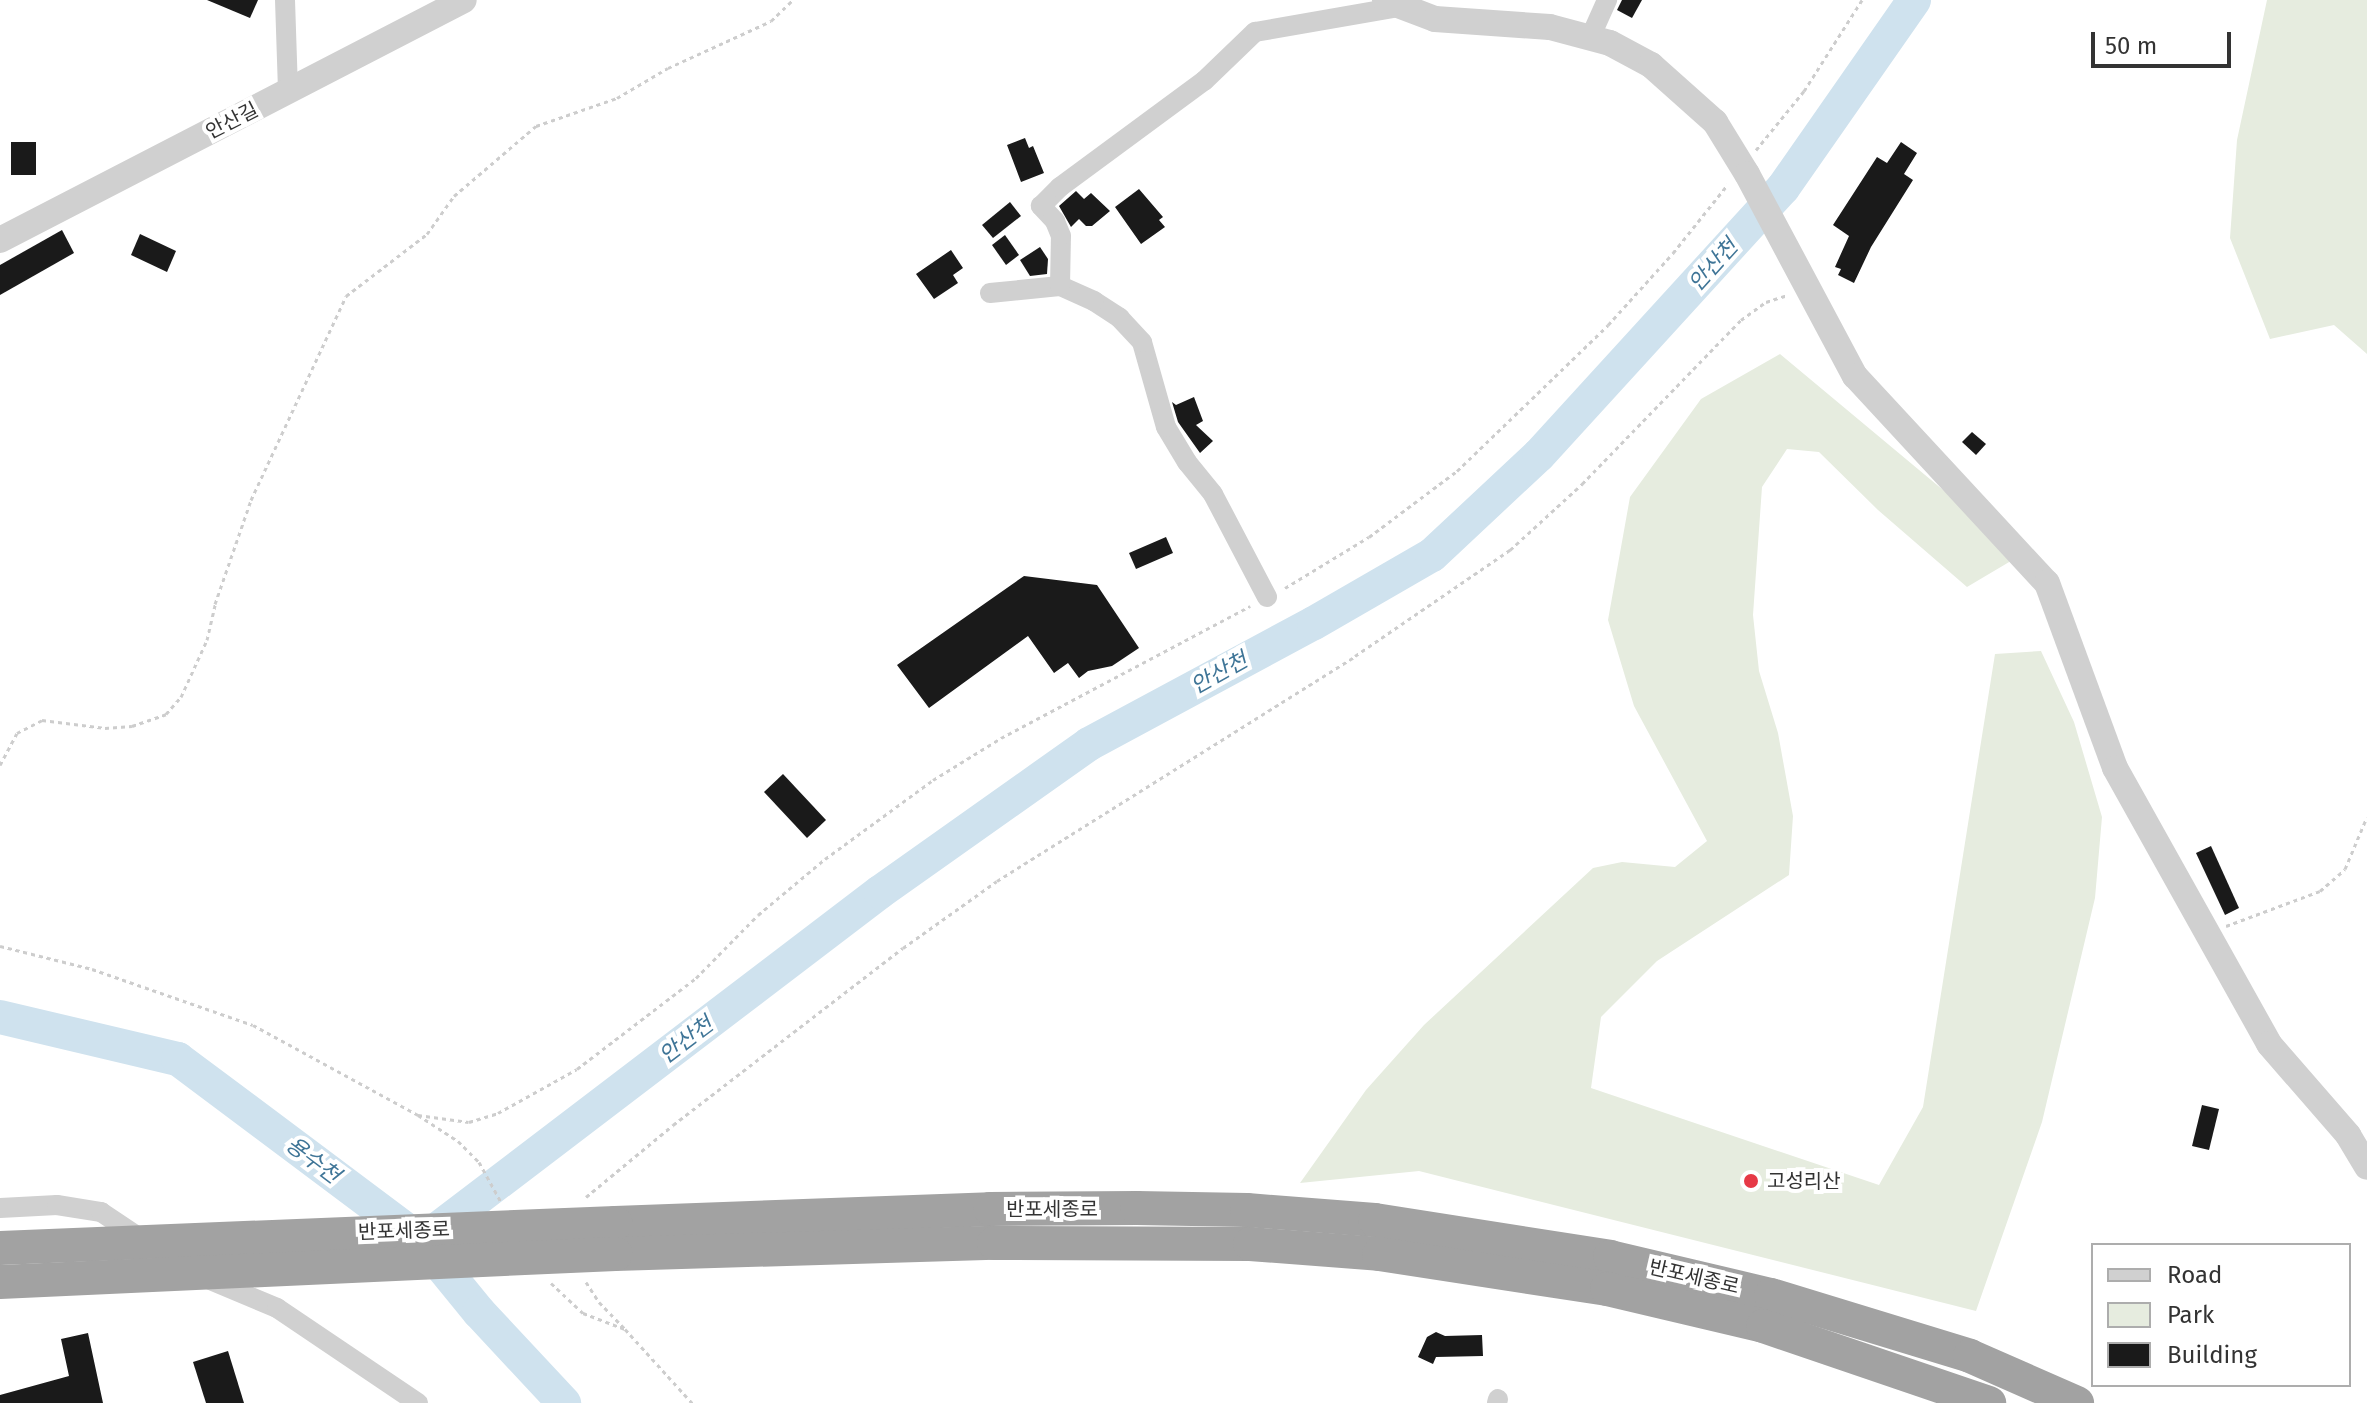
<!DOCTYPE html>
<meta charset="utf-8">
<style>
body{margin:0}
#map{position:relative;width:2367px;height:1403px;overflow:hidden;background:#fff;font-family:"Fira Sans","Noto Sans KR",sans-serif}
div>[style]{position:absolute}
.green>*{inset:0;background:#e6ecdf}
.river>*{height:34px;margin:-17px;padding:0 17px;transform-origin:17px;border-radius:17px;background:#cfe2ee}
.building>*{inset:0;background:#1a1a1a}
.path>*{height:3px;margin-top:-1.5px;transform-origin:0;background:repeating-linear-gradient(90deg,#cdcdcd 0 4px,transparent 0 8px)}
.minor>*{height:20px;margin:-10px;padding:0 10px;transform-origin:10px;border-radius:10px;background:#d0d0d0}
.tertiary>*{height:26px;margin:-13px;padding:0 13px;transform-origin:13px;border-radius:13px;background:#d0d0d0}
.trunk>*{height:34px;margin:-17px;padding:0 17px;transform-origin:17px;border-radius:17px;background:#a2a2a2}
.trunk-bridge>*{height:34px;margin:-17px;padding:0 17px;transform-origin:17px;border-radius:17px;background:#a2a2a2}
.dots>*{width:22px;height:22px;translate:-50% -50%;box-sizing:border-box;border:4px solid #fff;border-radius:50%}
span{translate:-50% -50%;white-space:nowrap;text-align:center;line-height:1.15;-webkit-text-stroke:8px #fff;paint-order:stroke}
.street-label{font-size:20px;color:#333}
.poi-label{font-size:20px;color:#333}
.left{translate:0 -50%;text-align:left}
.water-label{font-size:22px;color:#3f7597;font-style:italic}
.legend{position:absolute;left:2091px;top:1243px;width:260px;height:144px;box-sizing:border-box;background:#fff;border:2px solid #adadad;margin:0;padding:10px 14px;list-style:none;font-size:24px;color:#333}
.legend li{display:flex;align-items:center;gap:16px;height:40px}
.legend b{width:40px;border:2px solid #adadad}
.scale{position:absolute;left:2091px;top:32px;width:140px;height:36px;box-sizing:border-box;border:4px solid #333;border-top:0;padding-left:10px;font-size:24px;line-height:28px;white-space:nowrap;color:#333;-webkit-text-stroke:6px #fff;paint-order:stroke}
</style>
<div id="map">
<div class="green">
<i style="clip-path:polygon(2267px 0,2367px 0,2367px 354px,2334px 325px,2270px 339px,2230px 238px,2237px 140px)"></i>
<i style="clip-path:polygon(1780px 354px,2021px 555px,1967px 587px,1878px 510px,1819px 452px,1787px 449px,1762px 487px,1753px 615px,1759px 671px,1778px 733px,1793px 816px,1789px 875px,1657px 961px,1601px 1017px,1591px 1088px,1879px 1185px,1923px 1107px,1995px 654px,2041px 651px,2074px 722px,2102px 817px,2095px 898px,2042px 1122px,1976px 1311px,1419px 1171px,1300px 1183px,1366px 1090px,1424px 1025px,1593px 868px,1622px 862px,1675px 867px,1707px 841px,1634px 706px,1608px 620px,1630px 497px,1701px 399px)"></i>
</div>
<div class="river">
<i style="left:0;top:1017px;width:183px;rotate:13.3deg"></i>
<i style="left:178px;top:1059px;width:304px;rotate:36.8deg"></i>
<i style="left:421px;top:1241px;width:92px;rotate:50.8deg"></i>
<i style="left:479px;top:1312px;width:125px;rotate:47deg"></i>
<i style="left:423px;top:1240px;width:574px;rotate:-37.29deg"></i>
<i style="left:880px;top:892px;width:256px;rotate:-35.3deg"></i>
<i style="left:1089px;top:744px;width:255px;rotate:-28.3deg"></i>
<i style="left:1314px;top:623px;width:136px;rotate:-30deg"></i>
<i style="left:1432px;top:555px;width:146px;rotate:-43.1deg"></i>
<i style="left:1539px;top:455px;width:362px;rotate:-47.6deg"></i>
<i style="left:1783px;top:188px;width:229px;rotate:-55.1deg"></i>
</div>
<div class="building">
<i style="clip-path:polygon(207px 0,258px 0,250px 18px)"></i>
<i style="clip-path:polygon(1622px 0,1642px 0,1632px 18px,1617px 10px)"></i>
<i style="clip-path:polygon(1025px 138px,1029px 148px,1033px 146px,1044px 173px,1021px 182px,1007px 145px)"></i>
<i style="clip-path:polygon(11px 142px,36px 142px,36px 175px,11px 175px)"></i>
<i style="clip-path:polygon(1901px 142px,1917px 153px,1904px 174px,1913px 180px,1871px 247px,1854px 283px,1838px 275px,1841px 269px,1835px 267px,1849px 236px,1833px 225px,1877px 157px,1887px 163px)"></i>
<i style="clip-path:polygon(1139px 189px,1163px 217px,1159px 220px,1165px 227px,1141px 244px,1115px 207px)"></i>
<i style="clip-path:polygon(1076px 191px,1084px 199px,1091px 193px,1110px 211px,1092px 226px,1086px 226px,1079px 219px,1071px 227px,1059px 206px)"></i>
<i style="clip-path:polygon(1010px 202px,1021px 216px,993px 238px,982px 225px)"></i>
<i style="clip-path:polygon(62px 230px,74px 253px,0 295px,0 265px)"></i>
<i style="clip-path:polygon(140px 234px,176px 251px,167px 272px,131px 255px)"></i>
<i style="clip-path:polygon(1005px 235px,1019px 255px,1006px 265px,992px 245px)"></i>
<i style="clip-path:polygon(1040px 247px,1048px 259px,1047px 274px,1030px 276px,1020px 260px)"></i>
<i style="clip-path:polygon(951px 250px,963px 268px,953px 275px,958px 283px,934px 299px,916px 274px)"></i>
<i style="clip-path:polygon(1194px 397px,1203px 421px,1196px 425px,1213px 441px,1200px 453px,1178px 422px,1172px 402px,1176px 405px)"></i>
<i style="clip-path:polygon(1972px 432px,1986px 444px,1976px 455px,1962px 442px)"></i>
<i style="clip-path:polygon(1166px 537px,1173px 553px,1136px 569px,1129px 553px)"></i>
<i style="clip-path:polygon(1024px 576px,1097px 585px,1139px 648px,1112px 666px,1088px 671px,1079px 678px,1068px 663px,1054px 673px,1028px 636px,929px 708px,897px 665px)"></i>
<i style="clip-path:polygon(783px 774px,826px 820px,807px 838px,764px 792px)"></i>
<i style="clip-path:polygon(2211px 846px,2239px 908px,2225px 915px,2196px 853px)"></i>
<i style="clip-path:polygon(2202px 1105px,2219px 1109px,2209px 1150px,2192px 1146px)"></i>
<i style="clip-path:polygon(1436px 1332px,1445px 1336px,1482px 1335px,1483px 1356px,1436px 1357px,1433px 1364px,1418px 1357px,1427px 1337px)"></i>
<i style="clip-path:polygon(88px 1333px,103px 1403px,0 1403px,0 1395px,69px 1376px,61px 1339px)"></i>
<i style="clip-path:polygon(228px 1351px,244px 1403px,206px 1403px,193px 1362px)"></i>
</div>
<div class="path">
<i style="left:1756px;top:150px;width:76px;rotate:-50.9deg"></i>
<i style="left:1804px;top:91px;width:108px;rotate:-57.5deg"></i>
<i style="left:1285px;top:588px;width:98px;rotate:-31.3deg"></i>
<i style="left:1369px;top:537px;width:110px;rotate:-36.9deg"></i>
<i style="left:1457px;top:471px;width:210px;rotate:-44deg"></i>
<i style="left:1608px;top:325px;width:97px;rotate:-47.9deg"></i>
<i style="left:1673px;top:253px;width:88px;rotate:-51.4deg"></i>
<i style="left:0;top:765px;width:36px;rotate:-62deg"></i>
<i style="left:17px;top:733px;width:28px;rotate:-27deg"></i>
<i style="left:42px;top:720px;width:64px;rotate:7.2deg"></i>
<i style="left:105px;top:728px;width:27px;rotate:-4deg"></i>
<i style="left:132px;top:726px;width:36px;rotate:-19deg"></i>
<i style="left:166px;top:714px;width:23px;rotate:-49deg"></i>
<i style="left:181px;top:697px;width:63px;rotate:-65.5deg"></i>
<i style="left:207px;top:640px;width:37px;rotate:-77deg"></i>
<i style="left:215px;top:604px;width:110px;rotate:-70.9deg"></i>
<i style="left:251px;top:500px;width:225px;rotate:-65deg"></i>
<i style="left:346px;top:296px;width:102px;rotate:-37.4deg"></i>
<i style="left:427px;top:234px;width:47px;rotate:-54.6deg"></i>
<i style="left:454px;top:196px;width:108px;rotate:-40.5deg"></i>
<i style="left:536px;top:126px;width:86px;rotate:-19.1deg"></i>
<i style="left:617px;top:98px;width:59px;rotate:-30.5deg"></i>
<i style="left:668px;top:68px;width:113px;rotate:-24.5deg"></i>
<i style="left:771px;top:21px;width:30px;rotate:-44deg"></i>
<i style="left:2226px;top:926px;width:100px;rotate:-20.4deg"></i>
<i style="left:2320px;top:891px;width:33px;rotate:-41deg"></i>
<i style="left:2345px;top:869px;width:56px;rotate:-67.1deg"></i>
<i style="left:0;top:946px;width:95px;rotate:14deg"></i>
<i style="left:92px;top:969px;width:170px;rotate:19.2deg"></i>
<i style="left:253px;top:1025px;width:188px;rotate:28.6deg"></i>
<i style="left:418px;top:1115px;width:48px;rotate:33deg"></i>
<i style="left:458px;top:1141px;width:30px;rotate:45deg"></i>
<i style="left:479px;top:1162px;width:46px;rotate:61.2deg"></i>
<i style="left:418px;top:1115px;width:51px;rotate:7.8deg"></i>
<i style="left:469px;top:1122px;width:30px;rotate:-17deg"></i>
<i style="left:498px;top:1113px;width:90px;rotate:-29.1deg"></i>
<i style="left:577px;top:1069px;width:150px;rotate:-37.4deg"></i>
<i style="left:696px;top:978px;width:88px;rotate:-45.5deg"></i>
<i style="left:758px;top:915px;width:87px;rotate:-39.9deg"></i>
<i style="left:825px;top:859px;width:134px;rotate:-36.2deg"></i>
<i style="left:933px;top:780px;width:80px;rotate:-31.7deg"></i>
<i style="left:1001px;top:738px;width:282px;rotate:-27.9deg"></i>
<i style="left:586px;top:1197px;width:113px;rotate:-39.6deg"></i>
<i style="left:673px;top:1125px;width:290px;rotate:-37.6deg"></i>
<i style="left:903px;top:948px;width:115px;rotate:-35.5deg"></i>
<i style="left:997px;top:881px;width:423px;rotate:-32.1deg"></i>
<i style="left:1355px;top:656px;width:188px;rotate:-34.4deg"></i>
<i style="left:1510px;top:550px;width:98px;rotate:-42.5deg"></i>
<i style="left:1582px;top:484px;width:228px;rotate:-45.9deg"></i>
<i style="left:1741px;top:320px;width:31px;rotate:-36deg"></i>
<i style="left:1766px;top:302px;width:22px;rotate:-18deg"></i>
<i style="left:586px;top:1282px;width:24px;rotate:57deg"></i>
<i style="left:599px;top:1302px;width:37px;rotate:46deg"></i>
<i style="left:551px;top:1283px;width:44px;rotate:43.2deg"></i>
<i style="left:583px;top:1313px;width:45px;rotate:20.9deg"></i>
<i style="left:625px;top:1329px;width:100px;rotate:47.8deg"></i>
</div>
<div class="minor">
<i style="left:285px;top:0;width:92px;rotate:88.1deg"></i>
<i style="left:1590px;top:38px;width:42px;rotate:-65.9deg"></i>
<i style="left:990px;top:293px;width:70px;rotate:-5.7deg"></i>
<i style="left:1267px;top:597px;width:116px;rotate:-117.7deg"></i>
<i style="left:1213px;top:494px;width:41px;rotate:-129.1deg"></i>
<i style="left:1187px;top:462px;width:41px;rotate:-121deg"></i>
<i style="left:1166px;top:427px;width:88px;rotate:-105.8deg"></i>
<i style="left:1142px;top:342px;width:33px;rotate:-133deg"></i>
<i style="left:1120px;top:318px;width:31px;rotate:-147deg"></i>
<i style="left:1094px;top:301px;width:37px;rotate:-156deg"></i>
<i style="left:1060px;top:286px;width:50px;rotate:-88.9deg"></i>
<i style="left:1061px;top:236px;width:16px;rotate:-112deg"></i>
<i style="left:1055px;top:221px;width:21px;rotate:-133deg"></i>
<i style="left:1041px;top:206px;width:27px;rotate:-45deg"></i>
<i style="left:1060px;top:187px;width:179px;rotate:-36.4deg"></i>
<i style="left:1204px;top:81px;width:71px;rotate:-43.9deg"></i>
<i style="left:1255px;top:32px;width:145px;rotate:-9.9deg"></i>
<i style="left:0;top:1208px;width:57px;rotate:-3deg"></i>
<i style="left:57px;top:1205px;width:45px;rotate:9deg"></i>
<i style="left:101px;top:1212px;width:50px;rotate:33.7deg"></i>
<i style="left:208px;top:1279px;width:75px;rotate:22.8deg"></i>
<i style="left:277px;top:1308px;width:170px;rotate:34deg"></i>
<i style="left:1497px;top:1403px;width:4px;rotate:-76deg"></i>
</div>
<div class="tertiary">
<i style="left:1385px;top:0;width:53px;rotate:20.8deg"></i>
<i style="left:1435px;top:19px;width:115px;rotate:4deg"></i>
<i style="left:1550px;top:27px;width:62px;rotate:14.9deg"></i>
<i style="left:1610px;top:43px;width:47px;rotate:28.2deg"></i>
<i style="left:1651px;top:65px;width:86px;rotate:41.7deg"></i>
<i style="left:1715px;top:122px;width:61px;rotate:58.4deg"></i>
<i style="left:1747px;top:174px;width:229px;rotate:61.9deg"></i>
<i style="left:1855px;top:376px;width:282px;rotate:47.2deg"></i>
<i style="left:2047px;top:583px;width:197px;rotate:69.8deg"></i>
<i style="left:2115px;top:768px;width:316px;rotate:60.8deg"></i>
<i style="left:2269px;top:1044px;width:121px;rotate:49deg"></i>
<i style="left:2348px;top:1135px;width:37px;rotate:59deg"></i>
<i style="left:0;top:240px;width:522px;rotate:-27.35deg"></i>
</div>
<div class="trunk">
<i style="left:615px;top:1223px;width:375px;rotate:-2.1deg"></i>
<i style="left:990px;top:1209px;width:147px;rotate:-0.4deg"></i>
<i style="left:1137px;top:1208px;width:110px;rotate:1deg"></i>
<i style="left:1247px;top:1210px;width:128px;rotate:4.5deg"></i>
<i style="left:1375px;top:1220px;width:238px;rotate:8.9deg"></i>
<i style="left:1610px;top:1257px;width:165px;rotate:13.3deg"></i>
<i style="left:1771px;top:1295px;width:208px;rotate:17deg"></i>
<i style="left:1970px;top:1356px;width:117px;rotate:23.7deg"></i>
<i style="left:615px;top:1254px;width:379px;rotate:-1.7deg"></i>
<i style="left:994px;top:1243px;width:256px;rotate:0.2deg"></i>
<i style="left:1250px;top:1244px;width:129px;rotate:4.4deg"></i>
<i style="left:1379px;top:1254px;width:231px;rotate:8.7deg"></i>
<i style="left:1607px;top:1289px;width:160px;rotate:13.3deg"></i>
<i style="left:1763px;top:1326px;width:239px;rotate:18.8deg"></i>
</div>
<div class="trunk-bridge">
<i style="left:0;top:1248px;width:616px;rotate:-2.33deg"></i>
<i style="left:0;top:1282px;width:616px;rotate:-2.61deg"></i>
</div>
<div class="dots">
<i style="left:1751px;top:1181px;background:#e63946"></i>
</div>
<div class="street-label">
<span style="left:232px;top:121px;rotate:-27deg">안산길</span>
<span style="left:1052px;top:1209px">반포세종로</span>
<span style="left:404px;top:1231px;rotate:-2deg">반포세종로</span>
<span style="left:1694px;top:1277px;rotate:13deg">반포세종로</span>
</div>
<div class="poi-label">
<span class="left" style="left:1767px;top:1181px">고성리산</span>
</div>
<div class="water-label">
<span style="left:1713px;top:265px;rotate:-48deg">안산천</span>
<span style="left:1219px;top:673px;rotate:-29deg">안산천</span>
<span style="left:686px;top:1040px;rotate:-37deg">안산천</span>
<span style="left:313px;top:1160px;rotate:37deg">용수천</span>
</div>
<ul class="legend">
<li><b style="height:10px;background:#d0d0d0"></b>Road</li>
<li><b style="height:22px;background:#e6ecdf"></b>Park</li>
<li><b style="height:22px;background:#1a1a1a"></b>Building</li>
</ul>
<div class="scale">50 m</div>
</div>
